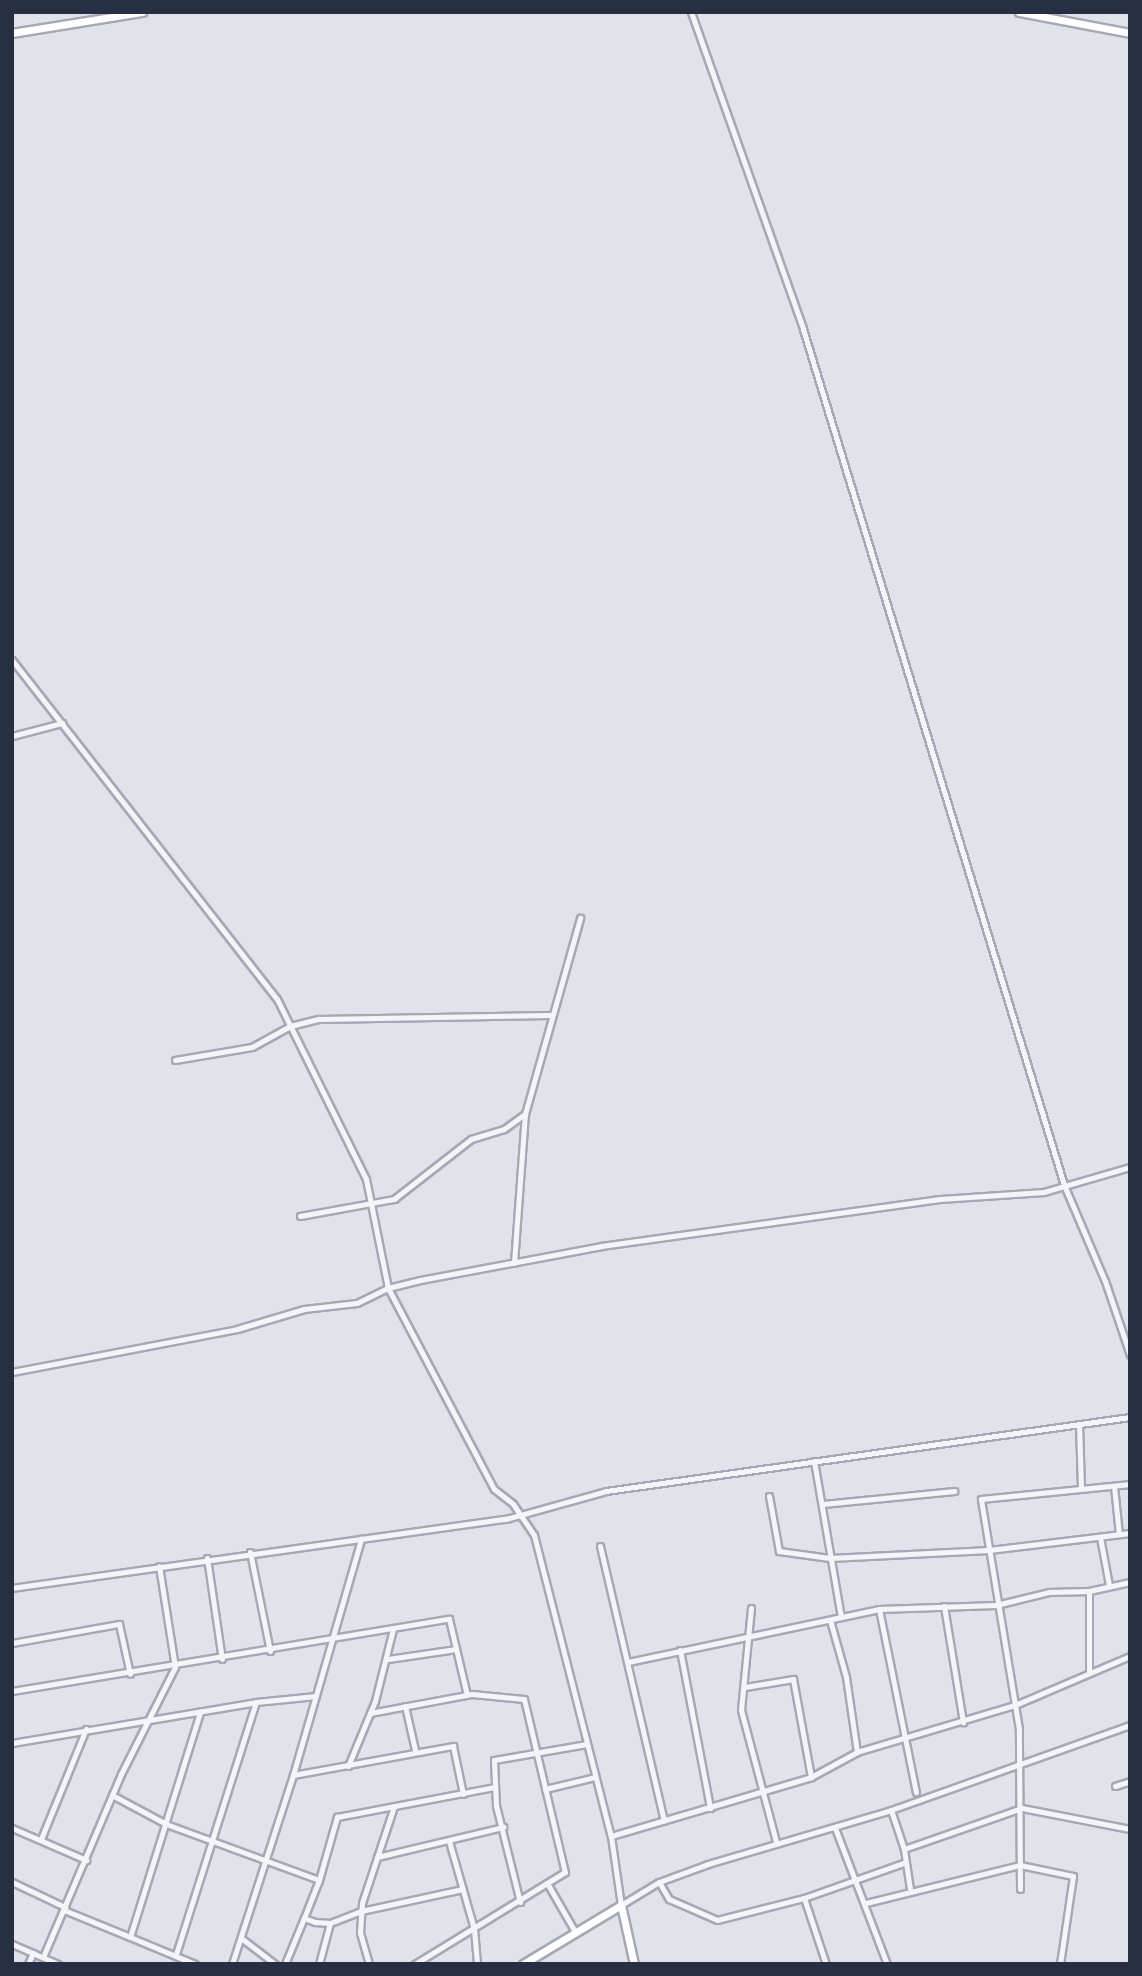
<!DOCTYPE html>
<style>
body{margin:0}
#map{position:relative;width:1142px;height:1976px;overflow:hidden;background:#e1e3ea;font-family:Mulish,sans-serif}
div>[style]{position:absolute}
.roads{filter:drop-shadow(2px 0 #a6a9b5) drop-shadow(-2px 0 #a6a9b5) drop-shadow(0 2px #a6a9b5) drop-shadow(0 -2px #a6a9b5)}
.street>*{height:5px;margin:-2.5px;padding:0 2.5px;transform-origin:2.5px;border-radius:2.5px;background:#f4f5f8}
.secondary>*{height:7px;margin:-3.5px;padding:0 3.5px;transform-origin:3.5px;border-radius:3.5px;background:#fff}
span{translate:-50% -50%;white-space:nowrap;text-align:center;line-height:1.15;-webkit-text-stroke:6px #f0f2f8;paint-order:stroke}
.frame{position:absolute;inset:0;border:14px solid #282e43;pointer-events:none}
</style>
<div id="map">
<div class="roads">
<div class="street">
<i style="left:691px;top:12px;width:336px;rotate:70.5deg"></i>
<i style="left:803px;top:329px;width:895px;rotate:73.04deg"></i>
<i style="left:1064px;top:1185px;width:104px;rotate:66.9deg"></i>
<i style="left:1105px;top:1281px;width:78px;rotate:71.3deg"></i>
<i style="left:12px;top:660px;width:430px;rotate:52deg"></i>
<i style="left:277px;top:999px;width:201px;rotate:63.7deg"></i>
<i style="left:366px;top:1179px;width:111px;rotate:78.6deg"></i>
<i style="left:388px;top:1288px;width:227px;rotate:62.2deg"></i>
<i style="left:494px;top:1489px;width:24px;rotate:38deg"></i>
<i style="left:513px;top:1504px;width:37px;rotate:56deg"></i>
<i style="left:534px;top:1535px;width:311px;rotate:75.7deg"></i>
<i style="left:611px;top:1836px;width:70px;rotate:81.8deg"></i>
<i style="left:621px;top:1905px;width:44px;rotate:-31.2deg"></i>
<i style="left:659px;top:1882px;width:52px;rotate:-20.2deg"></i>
<i style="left:708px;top:1864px;width:191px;rotate:-16.4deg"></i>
<i style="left:891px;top:1810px;width:254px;rotate:-19.6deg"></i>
<i style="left:12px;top:736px;width:52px;rotate:-14.6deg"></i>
<i style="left:175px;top:1060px;width:78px;rotate:-9.6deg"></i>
<i style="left:252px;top:1047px;width:43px;rotate:-28.9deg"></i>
<i style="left:290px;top:1026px;width:30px;rotate:-14deg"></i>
<i style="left:319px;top:1019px;width:231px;rotate:-1deg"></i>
<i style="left:300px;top:1216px;width:96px;rotate:-10.3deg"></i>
<i style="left:394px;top:1199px;width:98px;rotate:-37.9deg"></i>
<i style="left:471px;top:1139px;width:34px;rotate:-17deg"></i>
<i style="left:504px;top:1129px;width:26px;rotate:-36deg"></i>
<i style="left:514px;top:1263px;width:149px;rotate:-85.8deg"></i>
<i style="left:525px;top:1114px;width:204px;rotate:-74.3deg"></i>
<i style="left:12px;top:1372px;width:229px;rotate:-10.8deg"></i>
<i style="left:237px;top:1329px;width:70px;rotate:-16.6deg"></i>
<i style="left:304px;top:1309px;width:53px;rotate:-6.5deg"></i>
<i style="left:357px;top:1303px;width:34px;rotate:-26deg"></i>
<i style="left:388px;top:1288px;width:33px;rotate:-14deg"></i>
<i style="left:420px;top:1280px;width:184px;rotate:-10.6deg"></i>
<i style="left:601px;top:1246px;width:342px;rotate:-7.9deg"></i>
<i style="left:940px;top:1199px;width:104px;rotate:-3.9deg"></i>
<i style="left:1044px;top:1192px;width:90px;rotate:-16.2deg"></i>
<i style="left:1079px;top:1424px;width:64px;rotate:88.2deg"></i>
<i style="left:814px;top:1461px;width:158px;rotate:80.2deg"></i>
<i style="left:1114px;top:1486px;width:48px;rotate:84.1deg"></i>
<i style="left:769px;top:1496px;width:56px;rotate:79.7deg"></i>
<i style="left:779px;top:1551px;width:51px;rotate:7.8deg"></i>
<i style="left:830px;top:1558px;width:159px;rotate:-2.9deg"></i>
<i style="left:989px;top:1550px;width:142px;rotate:-6.9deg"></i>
<i style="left:823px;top:1504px;width:132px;rotate:-5.7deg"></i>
<i style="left:1100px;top:1537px;width:49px;rotate:79.4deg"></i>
<i style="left:600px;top:1546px;width:282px;rotate:76.9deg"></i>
<i style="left:250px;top:1552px;width:101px;rotate:78.6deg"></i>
<i style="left:207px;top:1558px;width:102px;rotate:81.6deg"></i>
<i style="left:12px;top:1588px;width:499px;rotate:-8deg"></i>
<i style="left:506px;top:1519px;width:104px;rotate:-15.6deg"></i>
<i style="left:606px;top:1491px;width:529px;rotate:-8.04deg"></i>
<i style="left:944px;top:1606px;width:118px;rotate:80.7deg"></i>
<i style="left:751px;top:1608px;width:102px;rotate:95.6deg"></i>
<i style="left:741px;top:1710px;width:137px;rotate:75.1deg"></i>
<i style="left:879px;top:1609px;width:187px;rotate:78.6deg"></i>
<i style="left:830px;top:1620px;width:59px;rotate:74.3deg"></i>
<i style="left:846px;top:1677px;width:76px;rotate:81.7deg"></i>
<i style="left:12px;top:1643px;width:109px;rotate:-10.1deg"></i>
<i style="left:119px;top:1624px;width:51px;rotate:77.6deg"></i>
<i style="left:680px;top:1650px;width:161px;rotate:79.2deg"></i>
<i style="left:388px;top:1659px;width:69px;rotate:-8.4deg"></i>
<i style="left:628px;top:1662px;width:257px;rotate:-11.9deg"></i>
<i style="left:879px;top:1609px;width:117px;rotate:-2deg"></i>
<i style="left:996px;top:1605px;width:55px;rotate:-13.8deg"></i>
<i style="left:1049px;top:1592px;width:40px;rotate:-1.4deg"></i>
<i style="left:1089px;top:1591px;width:42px;rotate:-12.4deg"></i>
<i style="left:1089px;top:1671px;width:80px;rotate:-90deg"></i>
<i style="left:745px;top:1687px;width:49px;rotate:-9.5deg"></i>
<i style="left:793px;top:1679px;width:100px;rotate:79.6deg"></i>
<i style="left:12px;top:1691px;width:443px;rotate:-9.4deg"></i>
<i style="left:449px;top:1619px;width:78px;rotate:76.7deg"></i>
<i style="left:405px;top:1706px;width:45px;rotate:77.2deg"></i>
<i style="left:370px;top:1713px;width:104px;rotate:-10.6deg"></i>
<i style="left:472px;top:1694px;width:52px;rotate:5.5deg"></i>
<i style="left:524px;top:1699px;width:178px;rotate:76.7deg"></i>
<i style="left:565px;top:1872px;width:176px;rotate:148.5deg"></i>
<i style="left:12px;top:1743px;width:247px;rotate:-9.5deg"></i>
<i style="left:256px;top:1702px;width:60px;rotate:-5.7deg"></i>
<i style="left:348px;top:1766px;width:70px;rotate:-67.4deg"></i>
<i style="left:375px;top:1701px;width:74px;rotate:-76deg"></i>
<i style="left:293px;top:1775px;width:163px;rotate:-10.3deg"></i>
<i style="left:453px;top:1746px;width:49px;rotate:78.2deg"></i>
<i style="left:1115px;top:1786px;width:16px;rotate:-18deg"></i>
<i style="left:545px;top:1789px;width:51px;rotate:-13.5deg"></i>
<i style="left:112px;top:1795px;width:61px;rotate:28.2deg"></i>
<i style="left:166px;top:1824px;width:163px;rotate:20.1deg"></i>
<i style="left:319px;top:1880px;width:66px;rotate:-74.1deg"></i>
<i style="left:337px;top:1817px;width:161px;rotate:-10.8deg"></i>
<i style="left:891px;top:1810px;width:41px;rotate:71.6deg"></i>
<i style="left:904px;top:1849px;width:40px;rotate:81.5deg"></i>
<i style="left:12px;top:1828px;width:81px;rotate:23.4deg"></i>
<i style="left:835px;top:1828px;width:146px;rotate:69.1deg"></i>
<i style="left:611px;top:1836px;width:209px;rotate:-16.4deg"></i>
<i style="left:811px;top:1777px;width:52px;rotate:-28.5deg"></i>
<i style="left:857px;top:1752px;width:165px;rotate:-16.6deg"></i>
<i style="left:1015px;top:1705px;width:125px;rotate:-23.1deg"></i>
<i style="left:41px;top:1839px;width:119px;rotate:-67.8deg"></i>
<i style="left:449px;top:1841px;width:91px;rotate:74.1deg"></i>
<i style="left:474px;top:1929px;width:35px;rotate:85deg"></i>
<i style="left:904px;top:1849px;width:125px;rotate:-19.2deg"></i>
<i style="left:1022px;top:1808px;width:110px;rotate:11deg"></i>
<i style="left:377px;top:1857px;width:130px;rotate:-13.4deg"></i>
<i style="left:319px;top:1880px;width:41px;rotate:111.5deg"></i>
<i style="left:304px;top:1918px;width:12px;rotate:20deg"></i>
<i style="left:315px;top:1922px;width:15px;rotate:4deg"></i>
<i style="left:330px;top:1923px;width:33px;rotate:-21deg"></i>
<i style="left:361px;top:1911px;width:104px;rotate:-12.2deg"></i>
<i style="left:12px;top:1882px;width:59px;rotate:25.3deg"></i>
<i style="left:659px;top:1882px;width:20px;rotate:60deg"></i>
<i style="left:669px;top:1899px;width:52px;rotate:23.6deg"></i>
<i style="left:717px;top:1920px;width:90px;rotate:-14.2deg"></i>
<i style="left:804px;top:1898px;width:108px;rotate:-19.4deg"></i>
<i style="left:547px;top:1883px;width:54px;rotate:60.1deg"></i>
<i style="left:1020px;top:1889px;width:160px;rotate:-90.4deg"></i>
<i style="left:1019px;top:1729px;width:233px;rotate:-99.4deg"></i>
<i style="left:981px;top:1499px;width:150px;rotate:-5.7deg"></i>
<i style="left:804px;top:1898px;width:70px;rotate:71.6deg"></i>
<i style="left:520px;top:1902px;width:99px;rotate:-104deg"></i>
<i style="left:496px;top:1806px;width:46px;rotate:-92.5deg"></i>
<i style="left:494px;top:1760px;width:94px;rotate:-9.8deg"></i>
<i style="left:866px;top:1903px;width:159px;rotate:-13.9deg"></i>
<i style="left:1020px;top:1865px;width:54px;rotate:11.7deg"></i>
<i style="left:1073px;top:1876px;width:89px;rotate:98.4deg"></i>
<i style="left:64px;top:1910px;width:71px;rotate:22.2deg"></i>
<i style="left:130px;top:1937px;width:236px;rotate:-72.7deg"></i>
<i style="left:130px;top:1937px;width:70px;rotate:22.6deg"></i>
<i style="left:241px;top:1938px;width:43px;rotate:37.4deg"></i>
<i style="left:12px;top:1944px;width:50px;rotate:23.5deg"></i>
<i style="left:176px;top:1954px;width:264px;rotate:-72.4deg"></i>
<i style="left:43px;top:1957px;width:199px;rotate:-66.9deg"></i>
<i style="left:121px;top:1774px;width:120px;rotate:-63.2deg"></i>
<i style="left:175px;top:1667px;width:102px;rotate:-99deg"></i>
<i style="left:28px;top:1964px;width:12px;rotate:-66deg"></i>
<i style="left:232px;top:1964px;width:199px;rotate:-72.1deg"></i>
<i style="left:293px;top:1775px;width:246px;rotate:-73.9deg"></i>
<i style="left:285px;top:1964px;width:50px;rotate:-67.6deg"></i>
<i style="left:319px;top:1964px;width:42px;rotate:-75deg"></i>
<i style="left:369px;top:1964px;width:33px;rotate:-106deg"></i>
<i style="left:360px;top:1932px;width:29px;rotate:-86deg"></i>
<i style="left:362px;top:1903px;width:102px;rotate:-71.7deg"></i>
</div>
<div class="secondary">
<i style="left:1019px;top:12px;width:113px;rotate:10.7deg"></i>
<i style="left:12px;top:33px;width:132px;rotate:-9.2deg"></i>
<i style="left:523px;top:1964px;width:114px;rotate:-31deg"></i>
<i style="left:621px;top:1905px;width:60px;rotate:77.6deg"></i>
</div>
</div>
<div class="frame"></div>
</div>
